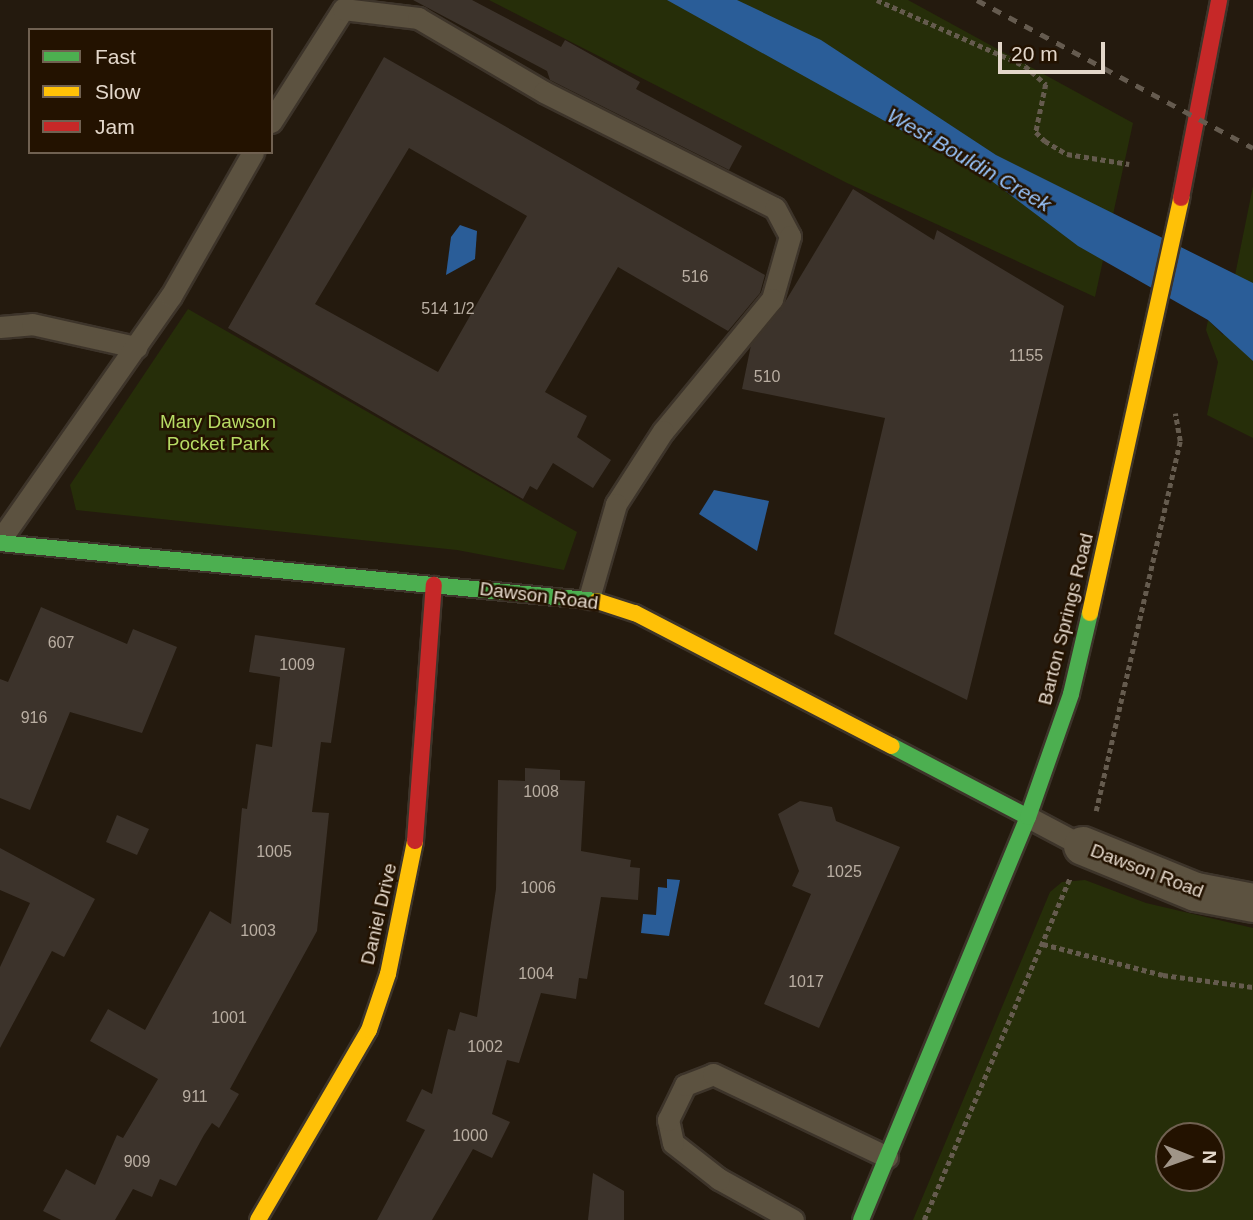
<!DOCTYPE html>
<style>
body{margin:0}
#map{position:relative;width:1253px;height:1220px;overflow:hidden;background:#241a0e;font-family:Arial,sans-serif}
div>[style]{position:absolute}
.green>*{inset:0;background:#262e09}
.water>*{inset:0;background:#2a5d98}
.building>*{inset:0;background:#3c332b}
.path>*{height:4.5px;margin-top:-2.25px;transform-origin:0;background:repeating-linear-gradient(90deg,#655b4e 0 5px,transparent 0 8.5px)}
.roads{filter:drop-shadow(2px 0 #3d342a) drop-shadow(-2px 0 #3d342a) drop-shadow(0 2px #3d342a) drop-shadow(0 -2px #3d342a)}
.lane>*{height:21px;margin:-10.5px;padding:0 10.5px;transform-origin:10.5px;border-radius:10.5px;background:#5c5240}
.street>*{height:38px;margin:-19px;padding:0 19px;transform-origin:19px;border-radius:19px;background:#5c5240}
.fast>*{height:16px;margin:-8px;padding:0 8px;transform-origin:8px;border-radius:8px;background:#4caf50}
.slow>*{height:16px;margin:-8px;padding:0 8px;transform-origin:8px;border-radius:8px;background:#ffc107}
.jam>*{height:16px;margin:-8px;padding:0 8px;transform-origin:8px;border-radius:8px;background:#c62828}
.rail>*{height:5px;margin-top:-2.5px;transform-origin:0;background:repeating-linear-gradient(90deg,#655b4f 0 9px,transparent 0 18px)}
span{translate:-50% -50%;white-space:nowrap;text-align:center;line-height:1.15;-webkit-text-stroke:5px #231200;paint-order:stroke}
.number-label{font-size:16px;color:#b9aea2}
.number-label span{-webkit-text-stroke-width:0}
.park-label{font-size:19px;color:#b7db64}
.street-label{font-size:19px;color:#e3d7ca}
.water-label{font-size:21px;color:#9ac6fd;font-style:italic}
.legend{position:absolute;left:28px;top:28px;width:245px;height:126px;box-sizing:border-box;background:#231200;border:2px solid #706151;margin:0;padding:9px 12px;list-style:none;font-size:21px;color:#e3d7ca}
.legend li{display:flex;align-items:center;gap:14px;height:35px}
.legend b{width:35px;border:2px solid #706151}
.north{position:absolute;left:1155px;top:1122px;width:70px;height:70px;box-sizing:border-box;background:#231200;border:2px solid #706151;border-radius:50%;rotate:91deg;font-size:19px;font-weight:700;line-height:28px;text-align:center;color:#e3d7ca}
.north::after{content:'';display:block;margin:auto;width:24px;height:32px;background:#a09588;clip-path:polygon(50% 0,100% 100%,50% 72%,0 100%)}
.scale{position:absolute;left:998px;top:42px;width:107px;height:32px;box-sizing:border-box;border:4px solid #e3d7ca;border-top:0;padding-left:9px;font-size:21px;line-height:24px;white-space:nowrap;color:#e3d7ca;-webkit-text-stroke:5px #231200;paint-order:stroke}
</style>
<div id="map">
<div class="green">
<i style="clip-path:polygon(489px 0,908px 0,1133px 123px,1095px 297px,847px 183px)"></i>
<i style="clip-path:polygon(1253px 186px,1253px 438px,1207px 415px,1218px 362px,1206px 330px,1208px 320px,1223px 335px)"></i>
<i style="clip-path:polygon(188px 309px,577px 532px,564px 570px,457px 550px,76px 510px,70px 485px)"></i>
<i style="clip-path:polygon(evenodd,1085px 880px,1146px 903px,1253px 928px,1253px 1220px,913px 1220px,1050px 892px,1062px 882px,1085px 880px,1169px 1136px,1211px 1136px,1211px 1178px,1169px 1178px,1169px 1136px)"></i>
</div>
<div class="water">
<i style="clip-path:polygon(667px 0,737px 0,821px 40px,996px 155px,1253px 283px,1253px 361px,1208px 320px,1078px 246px,989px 179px)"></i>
<i style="clip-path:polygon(460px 225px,477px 231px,475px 259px,446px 275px,451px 237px)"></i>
<i style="clip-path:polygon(714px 490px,769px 501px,757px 551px,699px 514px)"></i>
<i style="clip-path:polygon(667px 879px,680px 880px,669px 936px,641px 933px,643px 914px,656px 915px,658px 887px,667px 888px)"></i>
</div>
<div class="building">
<i style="clip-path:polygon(413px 0,472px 0,561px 47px,565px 40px,640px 82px,636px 89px,742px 146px,729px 170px,550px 80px,547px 71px)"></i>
<i style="clip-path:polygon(evenodd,384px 57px,765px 275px,760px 293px,728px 331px,618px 267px,545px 392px,587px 416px,577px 437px,611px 460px,593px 488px,553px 463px,537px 490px,530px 486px,523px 499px,228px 328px,384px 57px,409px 148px,527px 216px,438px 372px,315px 304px,409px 148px)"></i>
<i style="clip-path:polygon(853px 189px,934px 240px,937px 230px,1064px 306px,967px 700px,834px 634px,885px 418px,742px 389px,751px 345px,782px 307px)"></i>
<i style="clip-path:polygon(41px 607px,127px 644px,133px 629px,177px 647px,142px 733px,70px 712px,30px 810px,0 798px,0 679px,8px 682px)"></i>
<i style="clip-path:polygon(255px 635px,345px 648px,331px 743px,321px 742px,312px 812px,329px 813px,317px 931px,230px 1089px,239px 1094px,219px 1128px,212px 1123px,204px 1135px,176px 1186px,160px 1179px,152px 1197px,133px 1189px,115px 1220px,61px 1220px,43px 1211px,66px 1169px,95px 1185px,117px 1135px,123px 1138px,158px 1079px,90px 1041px,108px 1009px,145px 1030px,210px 911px,231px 924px,242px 808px,247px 809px,256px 744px,272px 747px,280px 677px,249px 672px)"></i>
<i style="clip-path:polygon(525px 768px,560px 770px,560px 780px,585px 781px,581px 851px,631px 860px,630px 867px,640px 868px,638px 900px,601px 897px,587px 979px,579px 978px,576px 999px,541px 993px,519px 1063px,507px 1060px,492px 1114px,510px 1122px,492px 1158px,473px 1149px,432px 1220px,377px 1220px,425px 1130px,406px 1121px,422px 1089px,432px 1094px,448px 1029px,455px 1031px,460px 1012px,477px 1017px,496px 889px,498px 780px,525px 781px)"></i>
<i style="clip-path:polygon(800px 801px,832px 807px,836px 821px,900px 847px,819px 1028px,764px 1004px,811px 894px,792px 886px,799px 871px,778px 814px)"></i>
<i style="clip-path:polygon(117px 815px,149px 829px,137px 855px,106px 842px)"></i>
<i style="clip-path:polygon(0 848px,95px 899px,64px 957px,52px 951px,0 1048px,0 967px,30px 903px,0 890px)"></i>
<i style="clip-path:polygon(593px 1173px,624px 1191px,624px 1220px,588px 1220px)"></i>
</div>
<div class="path">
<i style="left:877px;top:0;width:162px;rotate:24deg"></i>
<i style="left:1025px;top:66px;width:28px;rotate:41deg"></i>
<i style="left:1046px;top:84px;width:49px;rotate:101.8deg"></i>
<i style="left:1036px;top:132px;width:13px;rotate:45deg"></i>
<i style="left:1045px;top:141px;width:26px;rotate:31deg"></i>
<i style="left:1067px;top:154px;width:63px;rotate:9.2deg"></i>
<i style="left:1096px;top:811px;width:379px;rotate:-77.2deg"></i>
<i style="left:1180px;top:441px;width:28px;rotate:-100deg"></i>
<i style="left:1043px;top:944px;width:124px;rotate:14.5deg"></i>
<i style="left:1163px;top:975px;width:91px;rotate:7.6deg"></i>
<i style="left:924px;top:1220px;width:372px;rotate:-66.9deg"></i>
</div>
<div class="roads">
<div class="lane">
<i style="left:271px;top:122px;width:134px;rotate:-57.5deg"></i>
<i style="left:343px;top:9px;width:76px;rotate:6.8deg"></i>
<i style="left:418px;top:18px;width:146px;rotate:30.4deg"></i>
<i style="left:544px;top:92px;width:258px;rotate:26.7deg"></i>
<i style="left:775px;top:208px;width:32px;rotate:62deg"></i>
<i style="left:790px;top:236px;width:66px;rotate:105.9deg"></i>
<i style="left:772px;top:299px;width:171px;rotate:129.5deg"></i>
<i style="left:663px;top:431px;width:87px;rotate:122.8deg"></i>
<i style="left:616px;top:504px;width:98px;rotate:106deg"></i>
<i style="left:0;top:327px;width:32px;rotate:-5deg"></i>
<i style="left:32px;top:324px;width:107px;rotate:12.5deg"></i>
<i style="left:0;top:540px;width:298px;rotate:-55deg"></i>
<i style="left:171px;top:296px;width:166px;rotate:-60.3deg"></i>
<i style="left:1028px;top:817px;width:62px;rotate:27.8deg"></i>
<i style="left:793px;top:1220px;width:85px;rotate:-151deg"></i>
<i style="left:719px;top:1179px;width:58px;rotate:-142deg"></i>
<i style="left:673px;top:1143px;width:24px;rotate:-102deg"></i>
<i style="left:668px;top:1120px;width:39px;rotate:-64deg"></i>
<i style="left:685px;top:1085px;width:30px;rotate:-21deg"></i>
<i style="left:713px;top:1074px;width:193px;rotate:25.5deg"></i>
</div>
<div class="street">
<i style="left:1083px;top:846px;width:122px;rotate:22.2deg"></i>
<i style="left:1196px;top:892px;width:58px;rotate:10.9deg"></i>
</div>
<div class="fast">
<i style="left:0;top:543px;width:600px;rotate:5.55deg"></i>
<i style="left:892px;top:746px;width:153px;rotate:27.6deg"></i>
<i style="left:861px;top:1220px;width:436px;rotate:-67.5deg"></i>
<i style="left:1028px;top:817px;width:130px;rotate:-70.7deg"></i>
<i style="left:1071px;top:694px;width:83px;rotate:-76.8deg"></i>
</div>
<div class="slow">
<i style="left:597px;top:601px;width:40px;rotate:18deg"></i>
<i style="left:635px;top:613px;width:289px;rotate:27.4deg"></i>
<i style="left:1090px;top:613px;width:425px;rotate:-77.6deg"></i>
<i style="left:258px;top:1220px;width:220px;rotate:-59.7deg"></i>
<i style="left:369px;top:1030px;width:59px;rotate:-71.3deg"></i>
<i style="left:388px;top:974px;width:136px;rotate:-78.5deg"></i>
</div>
<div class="jam">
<i style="left:1181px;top:198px;width:202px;rotate:-79.1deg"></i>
<i style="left:415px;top:841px;width:257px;rotate:-85.8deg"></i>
</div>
</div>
<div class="rail">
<i style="left:977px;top:0;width:313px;rotate:28.2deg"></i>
</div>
<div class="number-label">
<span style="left:695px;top:277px">516</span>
<span style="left:448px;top:309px">514 1/2</span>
<span style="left:1026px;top:356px">1155</span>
<span style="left:767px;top:377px">510</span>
<span style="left:61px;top:643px">607</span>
<span style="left:297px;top:665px">1009</span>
<span style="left:34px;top:718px">916</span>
<span style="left:541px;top:792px">1008</span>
<span style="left:274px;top:852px">1005</span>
<span style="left:844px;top:872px">1025</span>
<span style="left:538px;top:888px">1006</span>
<span style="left:258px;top:931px">1003</span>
<span style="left:536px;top:974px">1004</span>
<span style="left:806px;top:982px">1017</span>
<span style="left:229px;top:1018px">1001</span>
<span style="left:485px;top:1047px">1002</span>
<span style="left:195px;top:1097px">911</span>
<span style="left:470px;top:1136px">1000</span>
<span style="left:137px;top:1162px">909</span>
</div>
<div class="park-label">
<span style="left:218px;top:433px">Mary Dawson<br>Pocket Park</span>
</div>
<div class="street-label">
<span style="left:539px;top:596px;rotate:7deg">Dawson Road</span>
<span style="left:1066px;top:619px;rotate:-76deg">Barton Springs Road</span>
<span style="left:1147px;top:871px;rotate:21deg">Dawson Road</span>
<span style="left:379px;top:914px;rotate:-77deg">Daniel Drive</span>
</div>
<div class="water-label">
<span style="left:969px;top:160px;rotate:30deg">West Bouldin Creek</span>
</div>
<ul class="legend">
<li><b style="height:9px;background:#4caf50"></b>Fast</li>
<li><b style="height:9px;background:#ffc107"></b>Slow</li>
<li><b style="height:9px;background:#c62828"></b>Jam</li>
</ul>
<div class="north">N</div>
<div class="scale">20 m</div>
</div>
